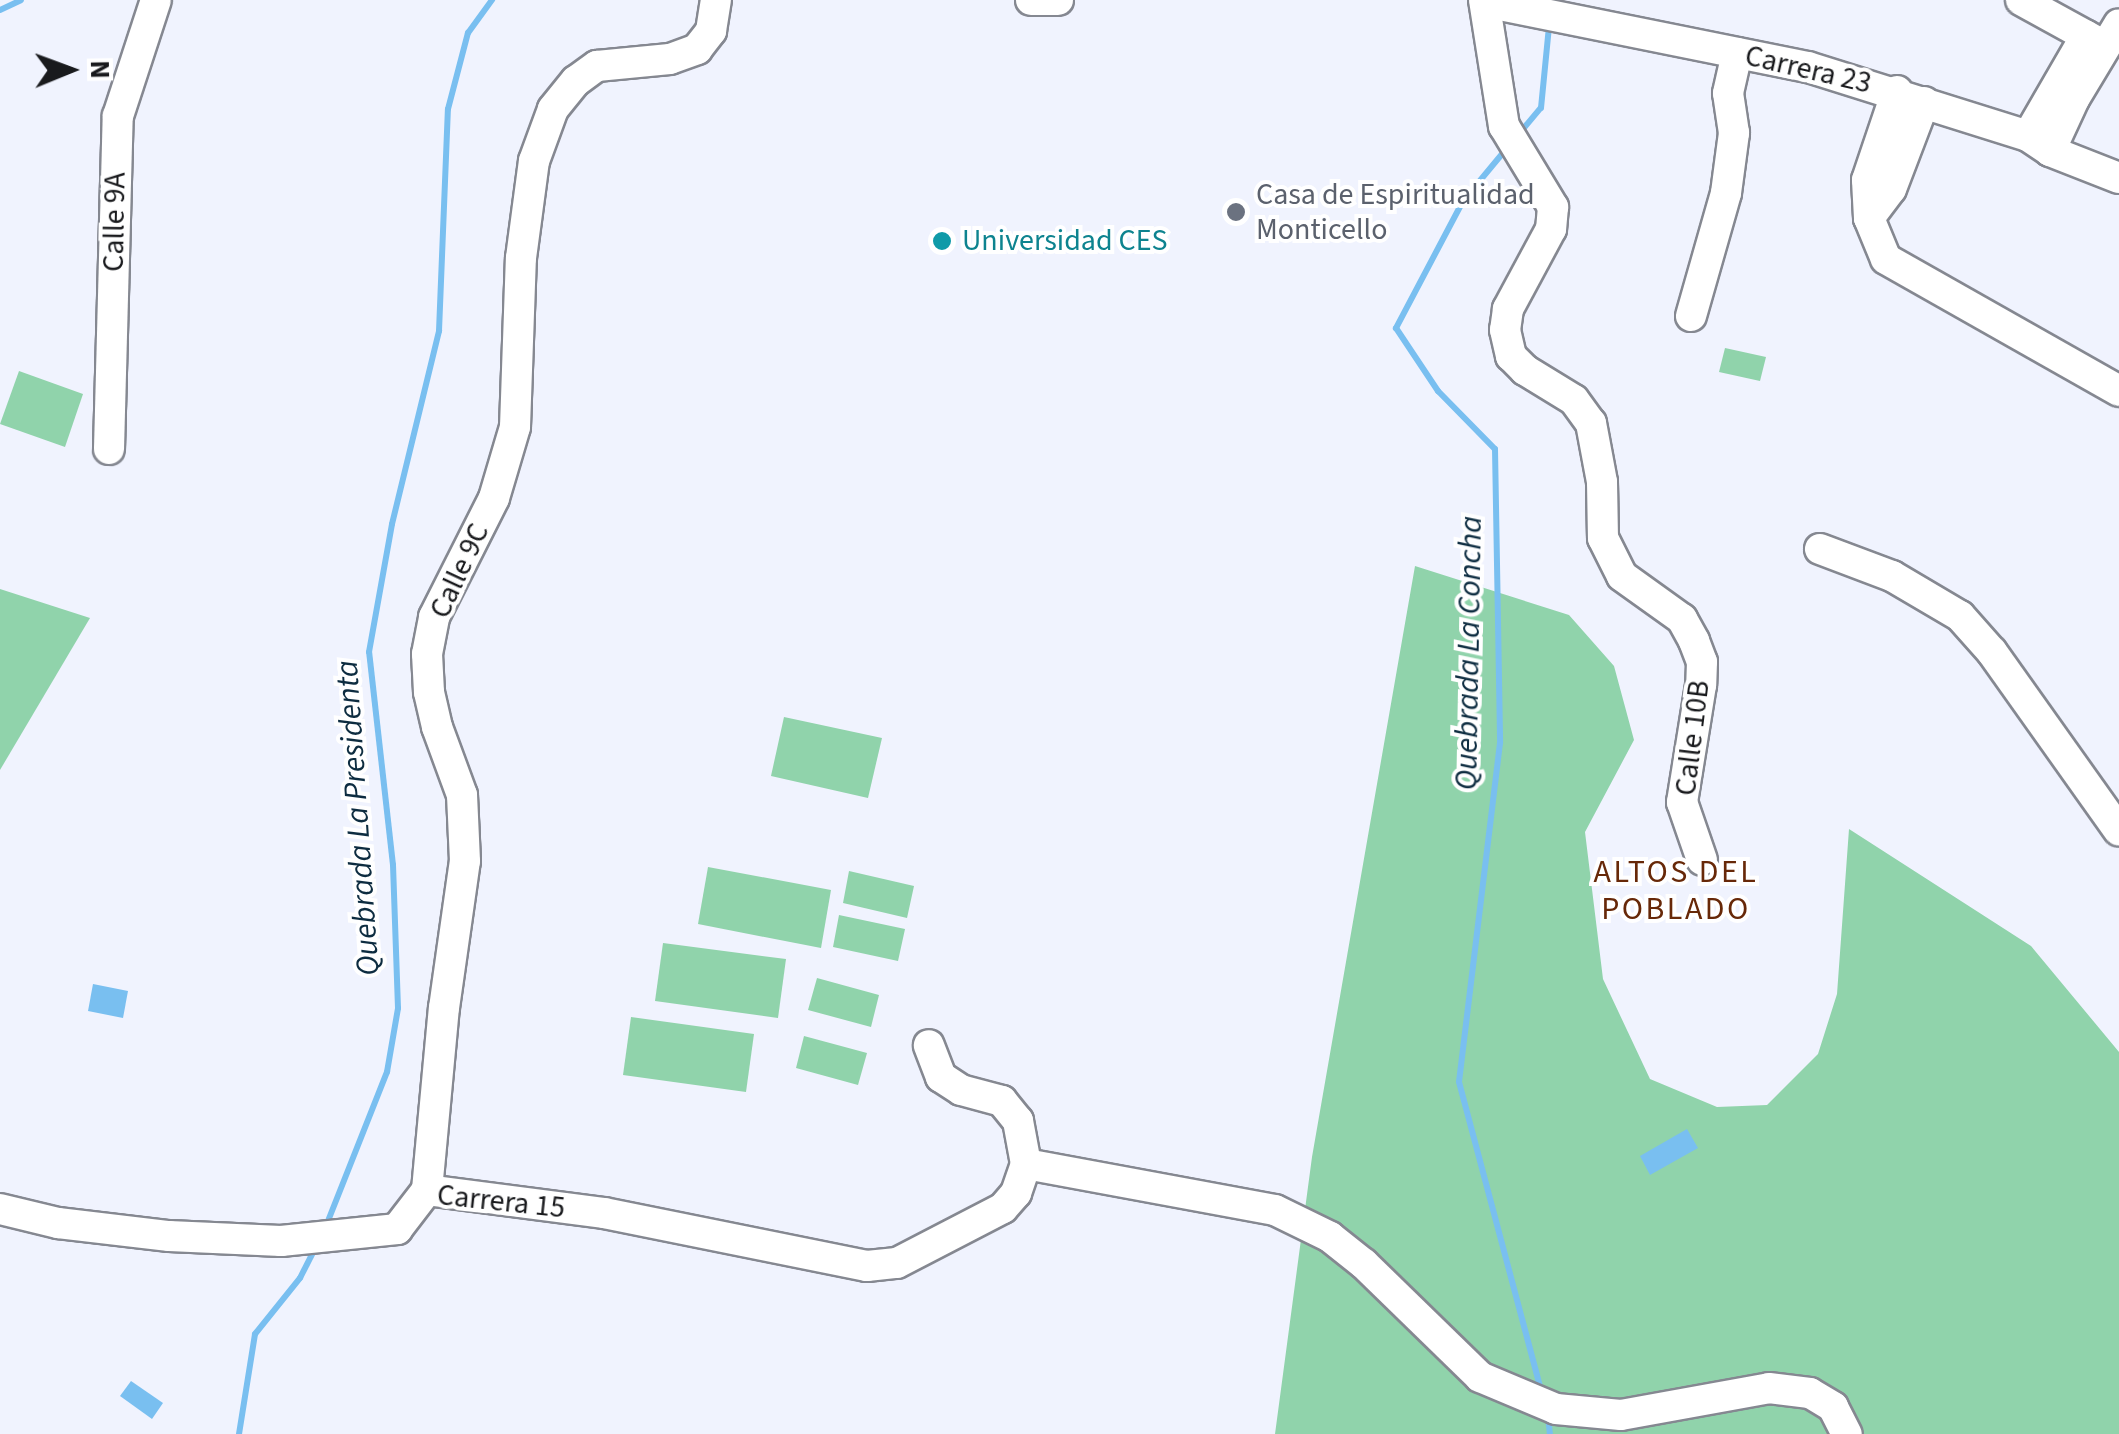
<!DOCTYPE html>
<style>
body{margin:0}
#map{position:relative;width:2119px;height:1434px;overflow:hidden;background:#f0f3fe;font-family:"Source Sans 3",sans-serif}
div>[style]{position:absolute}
.green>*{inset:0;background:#90d3ab}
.water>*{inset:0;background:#79bff0}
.stream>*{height:6px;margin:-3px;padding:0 3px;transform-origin:3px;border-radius:3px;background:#79bff0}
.roads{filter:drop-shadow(2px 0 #858891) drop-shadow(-2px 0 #858891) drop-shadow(0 2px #858891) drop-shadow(0 -2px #858891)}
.minor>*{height:30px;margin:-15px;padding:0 15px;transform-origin:15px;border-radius:15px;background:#fff}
.dots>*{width:28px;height:28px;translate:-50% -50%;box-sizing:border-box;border:5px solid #fff;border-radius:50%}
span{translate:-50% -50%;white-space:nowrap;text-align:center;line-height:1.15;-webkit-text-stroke:8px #fff;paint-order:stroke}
.street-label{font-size:30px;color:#191a1d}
.worship-label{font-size:30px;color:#5b616d}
.left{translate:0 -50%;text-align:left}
.culture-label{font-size:30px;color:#0d838f}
.water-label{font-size:32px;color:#0d2c40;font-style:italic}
.neighbourhood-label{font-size:32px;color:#672808;letter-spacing:2.5px}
.north{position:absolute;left:20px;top:20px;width:100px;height:100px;-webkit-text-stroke:8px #fff;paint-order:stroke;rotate:89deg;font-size:28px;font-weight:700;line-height:40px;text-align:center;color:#191a1d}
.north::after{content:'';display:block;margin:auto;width:35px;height:45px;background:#191a1d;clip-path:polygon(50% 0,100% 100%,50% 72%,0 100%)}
</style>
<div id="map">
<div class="green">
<i style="clip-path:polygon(1725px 348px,1766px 357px,1760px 381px,1719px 372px)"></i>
<i style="clip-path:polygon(19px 371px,83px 394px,65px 447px,0 424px)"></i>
<i style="clip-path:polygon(1415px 566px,1569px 615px,1614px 666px,1634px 740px,1585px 832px,1603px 979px,1650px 1079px,1717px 1107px,1767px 1105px,1818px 1054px,1837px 994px,1849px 829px,2031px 946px,2119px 1052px,2119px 1434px,1275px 1434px,1312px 1157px)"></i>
<i style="clip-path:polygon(0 589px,90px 618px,0 770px)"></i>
<i style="clip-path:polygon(784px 717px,882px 738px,868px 798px,771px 776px)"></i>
<i style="clip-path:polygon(708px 867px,831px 890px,821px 948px,698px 924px)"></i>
<i style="clip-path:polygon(849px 871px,914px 886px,907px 918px,843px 903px)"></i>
<i style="clip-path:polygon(839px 915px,905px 929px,898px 961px,833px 947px)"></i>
<i style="clip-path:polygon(663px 943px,786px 959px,778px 1018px,655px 1001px)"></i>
<i style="clip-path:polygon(817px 978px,879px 995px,871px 1027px,808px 1010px)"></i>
<i style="clip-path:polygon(631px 1017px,754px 1034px,746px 1092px,623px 1075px)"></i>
<i style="clip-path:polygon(804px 1036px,867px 1053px,858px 1085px,796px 1068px)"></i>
</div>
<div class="water">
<i style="clip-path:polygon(93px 984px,128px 991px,123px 1018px,88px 1011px)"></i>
<i style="clip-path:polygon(1687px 1129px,1698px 1148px,1650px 1175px,1640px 1156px)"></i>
<i style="clip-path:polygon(131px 1381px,163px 1403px,152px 1419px,120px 1396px)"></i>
</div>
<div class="stream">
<i style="left:0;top:10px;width:23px;rotate:-25deg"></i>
<i style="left:1518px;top:135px;width:35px;rotate:-50deg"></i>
<i style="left:1541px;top:108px;width:82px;rotate:-84.4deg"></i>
<i style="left:1507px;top:148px;width:69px;rotate:129.7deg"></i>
<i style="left:1463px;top:201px;width:144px;rotate:117.8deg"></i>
<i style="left:1396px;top:328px;width:76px;rotate:56.3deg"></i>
<i style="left:1438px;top:391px;width:81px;rotate:45.5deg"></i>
<i style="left:1495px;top:449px;width:294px;rotate:89deg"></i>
<i style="left:1500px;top:743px;width:341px;rotate:96.9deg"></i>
<i style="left:1459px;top:1082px;width:323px;rotate:75.1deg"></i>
<i style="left:326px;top:1226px;width:166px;rotate:-68.4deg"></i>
<i style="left:387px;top:1072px;width:65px;rotate:-80.2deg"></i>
<i style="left:398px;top:1008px;width:143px;rotate:-92deg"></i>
<i style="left:393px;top:865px;width:214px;rotate:-96.4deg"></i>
<i style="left:369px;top:652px;width:130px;rotate:-79.8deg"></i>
<i style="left:392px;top:524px;width:199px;rotate:-76.3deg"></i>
<i style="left:439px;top:331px;width:222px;rotate:-87.7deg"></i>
<i style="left:448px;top:109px;width:79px;rotate:-75.3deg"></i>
<i style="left:468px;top:33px;width:41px;rotate:-54deg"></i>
<i style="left:1548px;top:1416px;width:18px;rotate:84deg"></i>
<i style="left:239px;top:1434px;width:101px;rotate:-80.9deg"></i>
<i style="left:255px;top:1334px;width:72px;rotate:-51.2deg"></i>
<i style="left:300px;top:1278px;width:36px;rotate:-63deg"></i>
</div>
<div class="roads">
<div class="minor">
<i style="left:1031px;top:0;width:27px"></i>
<i style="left:1484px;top:0;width:128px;rotate:81deg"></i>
<i style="left:1504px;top:126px;width:95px;rotate:58.8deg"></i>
<i style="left:1553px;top:207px;width:22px;rotate:95deg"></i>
<i style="left:1551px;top:229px;width:91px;rotate:118.3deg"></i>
<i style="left:1508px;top:309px;width:21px;rotate:98deg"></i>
<i style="left:1505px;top:330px;width:27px;rotate:77deg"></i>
<i style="left:1511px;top:356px;width:20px;rotate:45deg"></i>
<i style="left:1525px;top:370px;width:57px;rotate:31.5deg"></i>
<i style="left:1574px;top:400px;width:29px;rotate:54deg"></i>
<i style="left:1591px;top:423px;width:60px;rotate:79.4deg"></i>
<i style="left:1602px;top:482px;width:56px;rotate:89deg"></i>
<i style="left:1603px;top:538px;width:42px;rotate:63.4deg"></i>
<i style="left:1622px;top:576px;width:74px;rotate:35.6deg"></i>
<i style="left:1682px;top:619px;width:25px;rotate:61deg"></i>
<i style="left:1694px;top:641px;width:22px;rotate:69deg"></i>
<i style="left:1702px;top:662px;width:23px;rotate:92deg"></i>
<i style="left:1701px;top:685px;width:119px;rotate:99.2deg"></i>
<i style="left:1682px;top:802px;width:61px;rotate:71deg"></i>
<i style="left:2021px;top:0;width:94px;rotate:28.8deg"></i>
<i style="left:1485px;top:2px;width:329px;rotate:11.4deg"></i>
<i style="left:1808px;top:67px;width:231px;rotate:17.4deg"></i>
<i style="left:2028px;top:136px;width:27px;rotate:34deg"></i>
<i style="left:2050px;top:151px;width:74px;rotate:21.4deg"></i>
<i style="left:1897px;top:91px;width:94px;rotate:108.6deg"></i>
<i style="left:1867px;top:180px;width:38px;rotate:87deg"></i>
<i style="left:1869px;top:218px;width:44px;rotate:67.5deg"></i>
<i style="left:1886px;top:259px;width:268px;rotate:29.5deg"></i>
<i style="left:2028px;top:136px;width:116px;rotate:-59.9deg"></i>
<i style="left:2050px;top:151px;width:57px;rotate:-65.2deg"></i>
<i style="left:2074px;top:99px;width:87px;rotate:-59deg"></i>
<i style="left:1869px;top:218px;width:36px;rotate:-53deg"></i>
<i style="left:1891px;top:189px;width:93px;rotate:-69.2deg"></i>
<i style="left:1691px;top:316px;width:128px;rotate:-74.1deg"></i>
<i style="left:1726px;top:193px;width:61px;rotate:-82.4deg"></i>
<i style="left:1734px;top:133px;width:40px;rotate:-98.5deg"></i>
<i style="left:1728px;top:93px;width:41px;rotate:-77.3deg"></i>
<i style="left:109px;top:449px;width:333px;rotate:-88.5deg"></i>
<i style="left:118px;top:116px;width:122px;rotate:-71.9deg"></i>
<i style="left:1820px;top:549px;width:77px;rotate:20.6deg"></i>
<i style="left:1892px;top:576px;width:79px;rotate:30.5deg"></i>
<i style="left:1960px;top:616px;width:48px;rotate:48.4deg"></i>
<i style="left:1992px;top:652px;width:219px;rotate:54.6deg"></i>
<i style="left:1026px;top:1164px;width:253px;rotate:10.5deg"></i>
<i style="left:1275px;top:1210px;width:61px;rotate:26.1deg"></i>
<i style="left:1330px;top:1237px;width:43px;rotate:38.5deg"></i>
<i style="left:1364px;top:1264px;width:162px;rotate:44.2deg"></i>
<i style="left:1480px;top:1377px;width:82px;rotate:22.8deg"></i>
<i style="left:1556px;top:1409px;width:65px;rotate:5.3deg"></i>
<i style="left:1621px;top:1415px;width:150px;rotate:-10.3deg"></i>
<i style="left:1769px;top:1388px;width:41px;rotate:7deg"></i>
<i style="left:1810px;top:1393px;width:27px;rotate:31deg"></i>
<i style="left:1833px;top:1407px;width:30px;rotate:63deg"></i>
<i style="left:427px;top:1190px;width:178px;rotate:7.4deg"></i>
<i style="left:604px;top:1213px;width:268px;rotate:11.4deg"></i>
<i style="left:867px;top:1266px;width:30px;rotate:-6deg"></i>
<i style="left:897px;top:1263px;width:119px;rotate:-27.4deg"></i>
<i style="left:1003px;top:1208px;width:20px;rotate:-49deg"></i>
<i style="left:1016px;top:1193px;width:31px;rotate:-71deg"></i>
<i style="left:1026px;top:1164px;width:44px;rotate:-100.5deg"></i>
<i style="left:1018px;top:1121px;width:26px;rotate:-129deg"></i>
<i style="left:1002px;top:1101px;width:42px;rotate:-165deg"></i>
<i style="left:961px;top:1090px;width:24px;rotate:-147deg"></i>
<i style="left:941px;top:1077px;width:34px;rotate:-111deg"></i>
<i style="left:0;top:1209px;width:60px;rotate:13.6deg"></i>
<i style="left:58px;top:1223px;width:112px;rotate:6.7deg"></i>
<i style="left:169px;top:1236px;width:112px;rotate:2.6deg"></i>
<i style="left:281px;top:1241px;width:117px;rotate:-5.9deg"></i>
<i style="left:397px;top:1229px;width:49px;rotate:-52.4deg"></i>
<i style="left:427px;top:1190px;width:183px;rotate:-84.7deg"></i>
<i style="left:444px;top:1008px;width:148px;rotate:-81.9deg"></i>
<i style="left:465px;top:861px;width:66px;rotate:-92.6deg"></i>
<i style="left:462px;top:795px;width:72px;rotate:-110.2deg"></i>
<i style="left:437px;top:727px;width:36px;rotate:-103deg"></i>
<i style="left:429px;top:692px;width:38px;rotate:-93deg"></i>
<i style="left:427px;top:654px;width:38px;rotate:-79deg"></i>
<i style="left:434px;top:617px;width:133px;rotate:-63.2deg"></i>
<i style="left:494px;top:498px;width:74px;rotate:-73.5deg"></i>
<i style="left:515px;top:427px;width:169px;rotate:-88deg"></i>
<i style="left:521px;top:258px;width:98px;rotate:-82.4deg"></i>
<i style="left:534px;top:161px;width:55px;rotate:-69.9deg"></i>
<i style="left:553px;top:109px;width:36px;rotate:-51deg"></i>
<i style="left:576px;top:81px;width:26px;rotate:-36deg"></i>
<i style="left:597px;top:66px;width:73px;rotate:-5.5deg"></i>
<i style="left:670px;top:59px;width:29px;rotate:-20deg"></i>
<i style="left:697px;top:49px;width:23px;rotate:-52deg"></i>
<i style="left:711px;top:31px;width:31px;rotate:-81deg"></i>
</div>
</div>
<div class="dots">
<i style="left:1236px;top:212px;background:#6b7280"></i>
<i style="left:942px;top:241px;background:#0f9aa8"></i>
</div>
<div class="street-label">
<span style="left:1808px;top:70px;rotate:13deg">Carrera 23</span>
<span style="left:115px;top:222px;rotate:-89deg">Calle 9A</span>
<span style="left:460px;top:571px;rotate:-65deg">Calle 9C</span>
<span style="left:1693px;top:738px;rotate:-83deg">Calle 10B</span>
<span style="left:501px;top:1202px;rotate:6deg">Carrera 15</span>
</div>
<div class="worship-label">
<span class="left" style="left:1256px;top:212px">Casa de Espiritualidad<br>Monticello</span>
</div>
<div class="culture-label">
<span class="left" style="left:962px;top:241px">Universidad CES</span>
</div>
<div class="water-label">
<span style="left:1469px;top:653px;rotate:-89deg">Quebrada La Concha</span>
<span style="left:358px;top:818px;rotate:-94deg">Quebrada La Presidenta</span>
</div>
<div class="neighbourhood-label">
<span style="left:1676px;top:891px">ALTOS DEL<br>POBLADO</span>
</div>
<div class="north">N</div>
</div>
